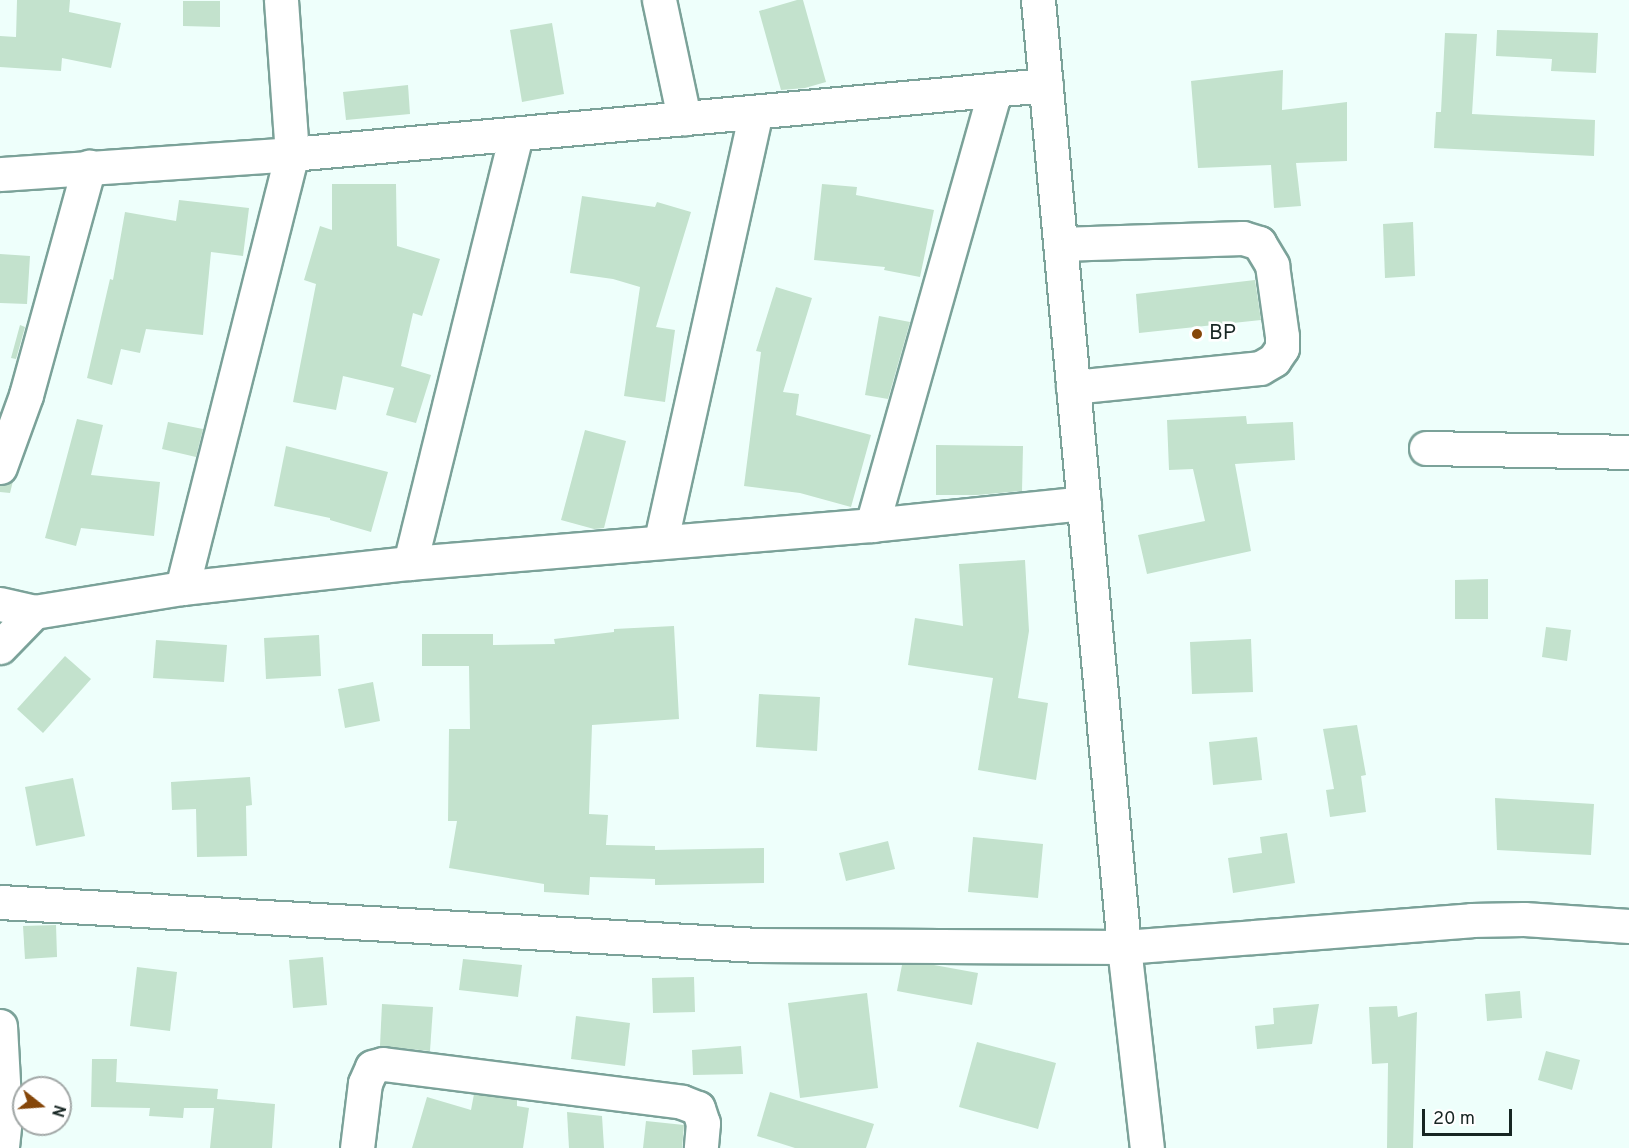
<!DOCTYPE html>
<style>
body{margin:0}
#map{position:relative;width:1629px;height:1148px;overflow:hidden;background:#eefffb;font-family:Overpass,sans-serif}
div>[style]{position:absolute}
.building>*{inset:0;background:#c3e2cd}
.roads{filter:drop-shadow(2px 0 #7ba299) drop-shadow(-2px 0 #7ba299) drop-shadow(0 2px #7ba299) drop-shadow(0 -2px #7ba299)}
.minor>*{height:33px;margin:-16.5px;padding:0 16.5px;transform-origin:16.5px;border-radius:16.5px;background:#fff}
.highway>*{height:33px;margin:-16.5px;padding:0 16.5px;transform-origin:16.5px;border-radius:16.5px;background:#fff}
.dots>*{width:16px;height:16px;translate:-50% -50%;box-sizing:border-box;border:3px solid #fff;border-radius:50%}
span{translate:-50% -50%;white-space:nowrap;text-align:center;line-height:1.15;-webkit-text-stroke:5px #fff;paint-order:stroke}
.poi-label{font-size:21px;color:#172623}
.left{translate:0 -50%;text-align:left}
.north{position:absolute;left:12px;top:1076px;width:60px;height:60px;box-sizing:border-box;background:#fff;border:2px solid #a2a8a7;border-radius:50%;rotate:107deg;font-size:16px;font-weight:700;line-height:24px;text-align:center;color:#172623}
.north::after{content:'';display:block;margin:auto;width:21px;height:27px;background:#854609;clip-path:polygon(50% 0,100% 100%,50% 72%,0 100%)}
.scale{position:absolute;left:1422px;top:1109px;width:90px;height:27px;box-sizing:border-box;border:3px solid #172623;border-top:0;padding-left:8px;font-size:18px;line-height:21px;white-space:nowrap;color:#172623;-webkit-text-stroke:4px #fff;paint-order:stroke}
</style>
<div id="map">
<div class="building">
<i style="clip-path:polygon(17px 0,70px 0,69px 12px,121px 23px,111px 68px,62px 58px,61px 71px,0 67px,0 36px,16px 37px)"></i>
<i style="clip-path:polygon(797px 0,803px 0,826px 82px,805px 88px,781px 90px,759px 11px)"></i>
<i style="clip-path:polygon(183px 1px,220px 1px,220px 27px,183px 26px)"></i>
<i style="clip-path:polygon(552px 23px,564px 94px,522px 102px,510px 30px)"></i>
<i style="clip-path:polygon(1497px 30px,1598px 33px,1596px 73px,1551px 71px,1552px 59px,1496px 56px)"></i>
<i style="clip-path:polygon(1445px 33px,1477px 34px,1472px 114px,1595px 120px,1594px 156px,1434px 148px,1436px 112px,1441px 112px)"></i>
<i style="clip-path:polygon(1283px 70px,1282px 110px,1347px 102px,1347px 161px,1296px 163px,1301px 206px,1274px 208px,1271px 165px,1198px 168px,1191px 81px)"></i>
<i style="clip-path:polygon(408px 85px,410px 114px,346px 120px,343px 92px)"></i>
<i style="clip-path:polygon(332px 184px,396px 184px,397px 246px,440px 259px,422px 316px,413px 313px,401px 366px,431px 375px,416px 423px,386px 415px,394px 388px,343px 376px,336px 410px,293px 402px,316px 284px,304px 280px,320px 226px,332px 230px)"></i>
<i style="clip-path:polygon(822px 184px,857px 187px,856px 195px,934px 210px,920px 277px,884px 270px,885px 267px,814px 260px)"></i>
<i style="clip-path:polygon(582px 196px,655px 207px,657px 202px,691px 212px,656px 327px,675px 330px,665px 402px,624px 396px,640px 287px,613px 279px,570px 273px)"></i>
<i style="clip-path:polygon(179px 200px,249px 208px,243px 256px,211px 252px,203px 335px,146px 329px,140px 353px,121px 349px,112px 385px,87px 378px,110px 279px,113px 280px,125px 212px,176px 221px)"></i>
<i style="clip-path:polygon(1413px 222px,1415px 276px,1385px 278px,1383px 224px)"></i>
<i style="clip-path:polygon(0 254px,30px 256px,27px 304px,0 303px)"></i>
<i style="clip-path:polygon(1255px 280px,1261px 320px,1139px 333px,1136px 294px)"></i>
<i style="clip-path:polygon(776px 287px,812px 298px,783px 392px,799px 394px,796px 415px,871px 435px,851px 507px,800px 493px,744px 486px,761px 352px,756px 351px)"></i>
<i style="clip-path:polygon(879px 316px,910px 322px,888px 399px,865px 395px)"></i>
<i style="clip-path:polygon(20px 325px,25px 327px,16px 359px,11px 358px)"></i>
<i style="clip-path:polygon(1246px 416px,1247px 424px,1293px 422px,1295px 460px,1235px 464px,1251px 551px,1147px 574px,1138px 535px,1205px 521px,1193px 469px,1169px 470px,1167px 420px)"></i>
<i style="clip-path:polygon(77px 419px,103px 425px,91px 475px,160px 482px,154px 536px,81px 528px,76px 546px,45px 538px)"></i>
<i style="clip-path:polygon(168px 422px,203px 429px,196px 457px,162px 449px)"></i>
<i style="clip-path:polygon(585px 430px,626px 441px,604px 528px,594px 529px,561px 520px)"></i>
<i style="clip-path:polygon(936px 445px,1023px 446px,1022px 491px,977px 495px,936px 495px)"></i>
<i style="clip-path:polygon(286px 446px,388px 472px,371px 532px,330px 520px,330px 518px,274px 506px)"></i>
<i style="clip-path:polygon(13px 481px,10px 493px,0 492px,0 485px)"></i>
<i style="clip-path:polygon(1025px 560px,1029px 631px,1018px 698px,1048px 703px,1036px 780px,978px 770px,993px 678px,908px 665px,915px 618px,963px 626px,959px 564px)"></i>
<i style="clip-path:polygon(1488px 579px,1488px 619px,1455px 619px,1455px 580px)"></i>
<i style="clip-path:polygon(674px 626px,679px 719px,592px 725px,589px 814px,608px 815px,606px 845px,655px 846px,655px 850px,764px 848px,764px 883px,655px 885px,655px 879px,590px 877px,589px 895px,544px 892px,544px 884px,449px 868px,457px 821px,448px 821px,449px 729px,470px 729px,469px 666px,422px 666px,422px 634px,493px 634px,493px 645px,555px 644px,554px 639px,614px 632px,614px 629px)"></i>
<i style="clip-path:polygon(1546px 627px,1571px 630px,1567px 661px,1542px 657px)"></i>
<i style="clip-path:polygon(319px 635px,321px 676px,266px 679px,264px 638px)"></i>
<i style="clip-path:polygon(1251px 639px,1253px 692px,1192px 694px,1190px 642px)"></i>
<i style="clip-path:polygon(156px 640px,227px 645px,224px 682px,153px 678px)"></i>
<i style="clip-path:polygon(65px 656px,91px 679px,43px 733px,17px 709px)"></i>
<i style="clip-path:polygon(373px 682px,380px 721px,345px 728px,338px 689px)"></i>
<i style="clip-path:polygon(759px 694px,820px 697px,817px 751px,756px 747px)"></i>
<i style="clip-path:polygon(1357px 725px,1366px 775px,1361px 776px,1366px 812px,1330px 817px,1326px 790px,1334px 789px,1323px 729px)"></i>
<i style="clip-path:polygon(1257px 737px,1262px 780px,1213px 785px,1209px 742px)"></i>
<i style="clip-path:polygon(250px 777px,252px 805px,246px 806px,247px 856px,197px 857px,196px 809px,172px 810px,171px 782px)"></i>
<i style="clip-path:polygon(73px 778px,85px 836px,36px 846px,25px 787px)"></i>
<i style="clip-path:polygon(1495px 798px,1594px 804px,1591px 855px,1497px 850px)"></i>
<i style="clip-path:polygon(1287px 833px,1295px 883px,1233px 893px,1228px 858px,1262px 853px,1260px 837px)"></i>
<i style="clip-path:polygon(973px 837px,1043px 844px,1038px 898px,968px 892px)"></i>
<i style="clip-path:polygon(888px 841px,895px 869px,846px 881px,839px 853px)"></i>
<i style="clip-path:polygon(56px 925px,57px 957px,25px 959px,23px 926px)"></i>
<i style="clip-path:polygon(323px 957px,327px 1005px,293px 1008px,289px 960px)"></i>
<i style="clip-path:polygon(463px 959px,522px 965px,518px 997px,459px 990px)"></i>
<i style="clip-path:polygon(902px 965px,934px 965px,978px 973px,972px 1005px,897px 991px)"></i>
<i style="clip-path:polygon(137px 967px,177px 972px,170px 1031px,130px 1026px)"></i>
<i style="clip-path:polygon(694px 977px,695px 1012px,653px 1013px,652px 978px)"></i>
<i style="clip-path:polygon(1520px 991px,1522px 1018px,1487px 1021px,1485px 994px)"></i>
<i style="clip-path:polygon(867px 993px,878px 1088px,800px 1098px,788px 1003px)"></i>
<i style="clip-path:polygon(382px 1004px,433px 1007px,430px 1051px,380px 1046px)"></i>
<i style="clip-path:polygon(1319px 1004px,1312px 1044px,1257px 1049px,1255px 1026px,1274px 1024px,1273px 1008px)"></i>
<i style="clip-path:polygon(1397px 1006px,1398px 1017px,1417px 1012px,1413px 1148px,1387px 1148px,1388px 1063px,1372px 1064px,1369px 1007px)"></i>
<i style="clip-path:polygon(576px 1016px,630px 1023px,625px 1066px,571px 1059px)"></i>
<i style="clip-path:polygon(977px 1042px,1056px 1063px,1038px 1129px,959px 1107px)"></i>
<i style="clip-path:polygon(741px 1046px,743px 1074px,693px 1075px,692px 1050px)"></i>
<i style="clip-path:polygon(1546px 1051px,1580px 1060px,1572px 1090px,1538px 1080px)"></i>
<i style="clip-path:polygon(92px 1059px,117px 1059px,116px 1082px,218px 1089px,217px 1099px,275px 1104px,272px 1148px,210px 1148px,214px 1108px,184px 1108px,183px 1118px,149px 1116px,150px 1108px,91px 1107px)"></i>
<i style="clip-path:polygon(770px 1092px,874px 1124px,866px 1148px,795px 1148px,757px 1136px)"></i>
<i style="clip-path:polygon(474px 1094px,517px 1100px,517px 1106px,529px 1108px,523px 1148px,412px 1148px,427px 1097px,471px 1110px)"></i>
<i style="clip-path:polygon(567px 1112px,602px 1116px,604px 1148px,569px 1148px)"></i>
<i style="clip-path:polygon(646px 1121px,684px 1125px,682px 1148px,643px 1148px)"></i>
</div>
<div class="roads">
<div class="minor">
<i style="left:659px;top:0;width:121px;rotate:78deg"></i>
<i style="left:0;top:174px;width:293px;rotate:-3.9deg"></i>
<i style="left:292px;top:154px;width:757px;rotate:-5.23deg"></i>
<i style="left:1060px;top:244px;width:183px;rotate:-1.9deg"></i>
<i style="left:1243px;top:238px;width:17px;rotate:17deg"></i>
<i style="left:1259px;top:243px;width:26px;rotate:59deg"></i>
<i style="left:1272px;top:265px;width:72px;rotate:82deg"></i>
<i style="left:1282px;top:336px;width:12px;rotate:90deg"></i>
<i style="left:1282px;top:348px;width:14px;rotate:124deg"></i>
<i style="left:1274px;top:360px;width:16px;rotate:150deg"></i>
<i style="left:1260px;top:368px;width:188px;rotate:174.2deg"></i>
<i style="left:1426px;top:448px;width:203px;rotate:1.1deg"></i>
<i style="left:0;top:467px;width:77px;rotate:-70.1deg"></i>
<i style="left:26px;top:395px;width:237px;rotate:-74.6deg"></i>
<i style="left:872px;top:525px;width:452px;rotate:-74.2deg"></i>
<i style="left:661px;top:540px;width:438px;rotate:-77.5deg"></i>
<i style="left:410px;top:563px;width:442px;rotate:-76.1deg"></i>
<i style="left:182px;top:588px;width:448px;rotate:-75.8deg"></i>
<i style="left:292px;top:154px;width:154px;rotate:-94.1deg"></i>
<i style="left:0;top:604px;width:35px;rotate:13deg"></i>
<i style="left:34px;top:612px;width:150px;rotate:-9.2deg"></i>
<i style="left:182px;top:588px;width:229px;rotate:-6.3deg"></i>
<i style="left:410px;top:563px;width:464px;rotate:-4.7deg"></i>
<i style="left:872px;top:525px;width:213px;rotate:-5.9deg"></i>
<i style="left:0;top:647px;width:49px;rotate:-45.8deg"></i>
<i style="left:0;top:902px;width:758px;rotate:3.25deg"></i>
<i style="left:757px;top:945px;width:367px;rotate:0.3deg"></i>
<i style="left:1124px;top:947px;width:348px;rotate:-4.4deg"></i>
<i style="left:1471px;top:920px;width:53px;rotate:-1.1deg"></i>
<i style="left:1524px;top:919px;width:105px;rotate:3.8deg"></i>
<i style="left:0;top:1026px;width:92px;rotate:86.9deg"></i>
<i style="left:5px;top:1118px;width:30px;rotate:96deg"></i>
<i style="left:357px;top:1148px;width:65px;rotate:-83deg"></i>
<i style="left:365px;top:1083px;width:17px;rotate:-66deg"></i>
<i style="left:372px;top:1067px;width:11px;rotate:-15deg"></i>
<i style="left:383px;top:1064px;width:301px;rotate:7.2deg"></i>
<i style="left:682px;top:1102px;width:17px;rotate:21deg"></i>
<i style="left:698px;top:1108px;width:16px;rotate:72deg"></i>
<i style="left:703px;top:1123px;width:25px;rotate:95deg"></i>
</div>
<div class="highway">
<i style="left:1038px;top:0;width:951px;rotate:84.81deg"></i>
<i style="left:1124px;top:947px;width:202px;rotate:83.5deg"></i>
</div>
</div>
<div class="dots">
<i style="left:1197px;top:334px;background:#854609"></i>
</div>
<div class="poi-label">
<span class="left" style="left:1209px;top:334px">BP</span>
</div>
<div class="north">N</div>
<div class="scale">20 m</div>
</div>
